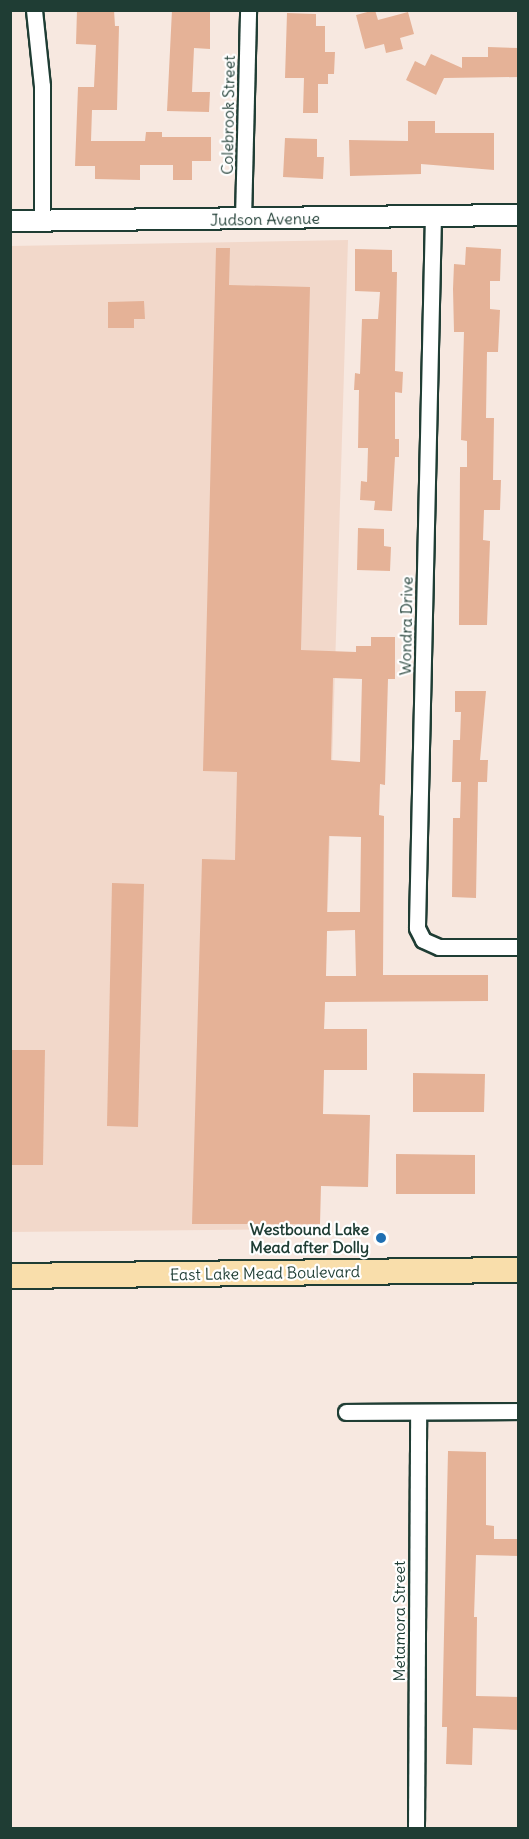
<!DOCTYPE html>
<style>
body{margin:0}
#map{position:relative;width:529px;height:1839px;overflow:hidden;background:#f7e8e0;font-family:Delius,sans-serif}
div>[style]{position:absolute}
.built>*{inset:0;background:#f2d8ca}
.building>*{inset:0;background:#e5b297}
.roads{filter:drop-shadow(2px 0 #1f3d34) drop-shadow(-2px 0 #1f3d34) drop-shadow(0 2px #1f3d34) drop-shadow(0 -2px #1f3d34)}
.minor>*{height:15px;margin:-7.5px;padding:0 7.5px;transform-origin:7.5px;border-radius:7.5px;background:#fff}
.tertiary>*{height:20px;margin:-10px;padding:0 10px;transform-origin:10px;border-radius:10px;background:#fff}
.primary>*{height:24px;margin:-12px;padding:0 12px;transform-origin:12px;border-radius:12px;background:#f9deab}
.dots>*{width:16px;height:16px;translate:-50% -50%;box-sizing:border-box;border:3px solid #fff;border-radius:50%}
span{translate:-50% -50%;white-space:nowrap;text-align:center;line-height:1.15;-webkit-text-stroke:4.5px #fff;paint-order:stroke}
.street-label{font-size:16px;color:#1f3d34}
.poi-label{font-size:16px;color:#1f3d34;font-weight:700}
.right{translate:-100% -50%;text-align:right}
.frame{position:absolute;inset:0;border:12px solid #1f3d34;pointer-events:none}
</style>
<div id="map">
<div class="built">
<i style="clip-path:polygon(348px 240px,318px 1229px,11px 1232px,10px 246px)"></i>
</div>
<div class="building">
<i style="clip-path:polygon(77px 10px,114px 10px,115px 26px,119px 26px,117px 110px,92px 110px,91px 141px,145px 141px,146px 132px,162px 132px,162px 137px,211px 137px,211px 161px,192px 161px,192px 180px,173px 180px,173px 165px,140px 165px,140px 180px,95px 179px,95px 166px,75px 166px,78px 87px,94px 87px,96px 45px,76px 44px)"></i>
<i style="clip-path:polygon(172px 10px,210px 10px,210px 49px,194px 48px,192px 92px,210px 92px,209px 112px,167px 111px)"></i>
<i style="clip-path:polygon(375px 10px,378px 20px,408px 12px,414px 34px,400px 38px,403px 49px,386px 53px,384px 44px,365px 49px,356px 15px)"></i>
<i style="clip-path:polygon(287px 13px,316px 14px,316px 26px,325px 26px,325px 52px,335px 52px,334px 74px,328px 74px,328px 84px,318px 84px,318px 113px,303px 113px,304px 78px,285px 78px)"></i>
<i style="clip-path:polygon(488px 47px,519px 48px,519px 77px,444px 78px,436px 95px,406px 80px,415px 61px,425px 66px,431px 54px,462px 68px,462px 57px,488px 57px)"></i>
<i style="clip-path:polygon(408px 121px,435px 121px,435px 133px,494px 133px,494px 170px,421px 164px,421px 174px,350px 176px,349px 140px,408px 141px)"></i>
<i style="clip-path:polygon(285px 138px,317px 139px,317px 157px,324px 157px,323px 179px,283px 177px)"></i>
<i style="clip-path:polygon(466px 247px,501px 249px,500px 281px,490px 281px,490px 309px,500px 310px,498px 352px,487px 352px,486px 418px,494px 418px,493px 480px,501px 480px,500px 510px,484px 510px,483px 540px,490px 541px,487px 625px,459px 625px,460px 467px,467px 467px,467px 441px,461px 440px,464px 332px,454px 332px,453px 289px,454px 264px,465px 265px)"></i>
<i style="clip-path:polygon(evenodd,216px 248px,230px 248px,229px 285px,310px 287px,301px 650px,356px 652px,356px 646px,371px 646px,371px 637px,395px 637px,395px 679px,388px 679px,385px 785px,380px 784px,379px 815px,384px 816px,383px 975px,488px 975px,488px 1001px,325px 1002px,324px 1029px,367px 1029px,367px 1070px,324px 1070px,323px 1114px,370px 1115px,368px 1187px,321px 1186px,320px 1224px,192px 1224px,202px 859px,235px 860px,237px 772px,203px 771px,216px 248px,333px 678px,362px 679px,360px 762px,331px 760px,333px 678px,216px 248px,329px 836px,361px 837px,360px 912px,327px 912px,329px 836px,216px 248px,355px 930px,356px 976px,326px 976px,327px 931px,355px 930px)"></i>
<i style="clip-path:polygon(355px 249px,392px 250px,392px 272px,397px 272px,395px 371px,403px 372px,402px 393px,395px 392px,395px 439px,399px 439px,399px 457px,395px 457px,392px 511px,374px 510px,375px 501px,360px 500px,361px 481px,367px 482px,368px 448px,358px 448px,359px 390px,354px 390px,355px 373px,360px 374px,362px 319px,378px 319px,380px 292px,355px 291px)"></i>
<i style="clip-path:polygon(144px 301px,145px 319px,134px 319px,134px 328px,108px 328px,108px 302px)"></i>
<i style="clip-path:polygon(358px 528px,384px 529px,384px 546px,391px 547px,390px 571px,357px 570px)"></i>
<i style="clip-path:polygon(455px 691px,486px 691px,480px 760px,488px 760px,487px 782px,478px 782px,476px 898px,452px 897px,453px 818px,460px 818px,461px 782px,452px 782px,453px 740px,460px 740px,461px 712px,455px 712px)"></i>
<i style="clip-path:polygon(112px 883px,144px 884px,138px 1127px,107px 1126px)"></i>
<i style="clip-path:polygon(10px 1050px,45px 1050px,43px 1165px,10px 1165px)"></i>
<i style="clip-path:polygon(413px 1073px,485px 1074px,484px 1112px,413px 1112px)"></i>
<i style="clip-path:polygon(396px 1154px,475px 1155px,475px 1194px,396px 1194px)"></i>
<i style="clip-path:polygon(448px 1451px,486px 1452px,486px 1525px,494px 1526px,494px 1539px,519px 1539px,519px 1556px,476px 1555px,474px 1617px,477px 1617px,476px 1696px,519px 1697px,519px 1730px,473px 1728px,472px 1765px,446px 1764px,447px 1727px,442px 1727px)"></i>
</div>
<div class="roads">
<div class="minor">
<i style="left:34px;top:10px;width:76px;rotate:84deg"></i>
<i style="left:42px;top:86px;width:135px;rotate:90deg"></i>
<i style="left:433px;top:215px;width:713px;rotate:91.29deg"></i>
<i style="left:417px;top:928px;width:13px;rotate:63deg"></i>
<i style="left:423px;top:940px;width:17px;rotate:24deg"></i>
<i style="left:439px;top:947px;width:79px"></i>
<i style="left:243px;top:219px;width:209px;rotate:-88.6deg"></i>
<i style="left:346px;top:1412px;width:172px;rotate:-0.3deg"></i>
<i style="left:416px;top:1828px;width:414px;rotate:-89.7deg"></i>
</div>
<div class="tertiary">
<i style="left:10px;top:221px;width:508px;rotate:-0.68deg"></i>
</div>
<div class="primary">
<i style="left:10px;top:1276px;width:508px;rotate:-0.68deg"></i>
</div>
</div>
<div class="dots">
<i style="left:381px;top:1238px;background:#1f6fb2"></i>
</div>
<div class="street-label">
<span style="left:228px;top:115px;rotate:-89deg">Colebrook Street</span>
<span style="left:265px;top:219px;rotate:-1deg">Judson Avenue</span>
<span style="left:406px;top:626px;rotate:-89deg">Wondra Drive</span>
<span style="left:265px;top:1273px;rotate:-1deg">East Lake Mead Boulevard</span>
<span style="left:399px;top:1621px;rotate:-90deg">Metamora Street</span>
</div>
<div class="poi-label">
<span class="right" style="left:369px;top:1238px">Westbound Lake<br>Mead after Dolly</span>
</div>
<div class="frame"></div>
</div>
